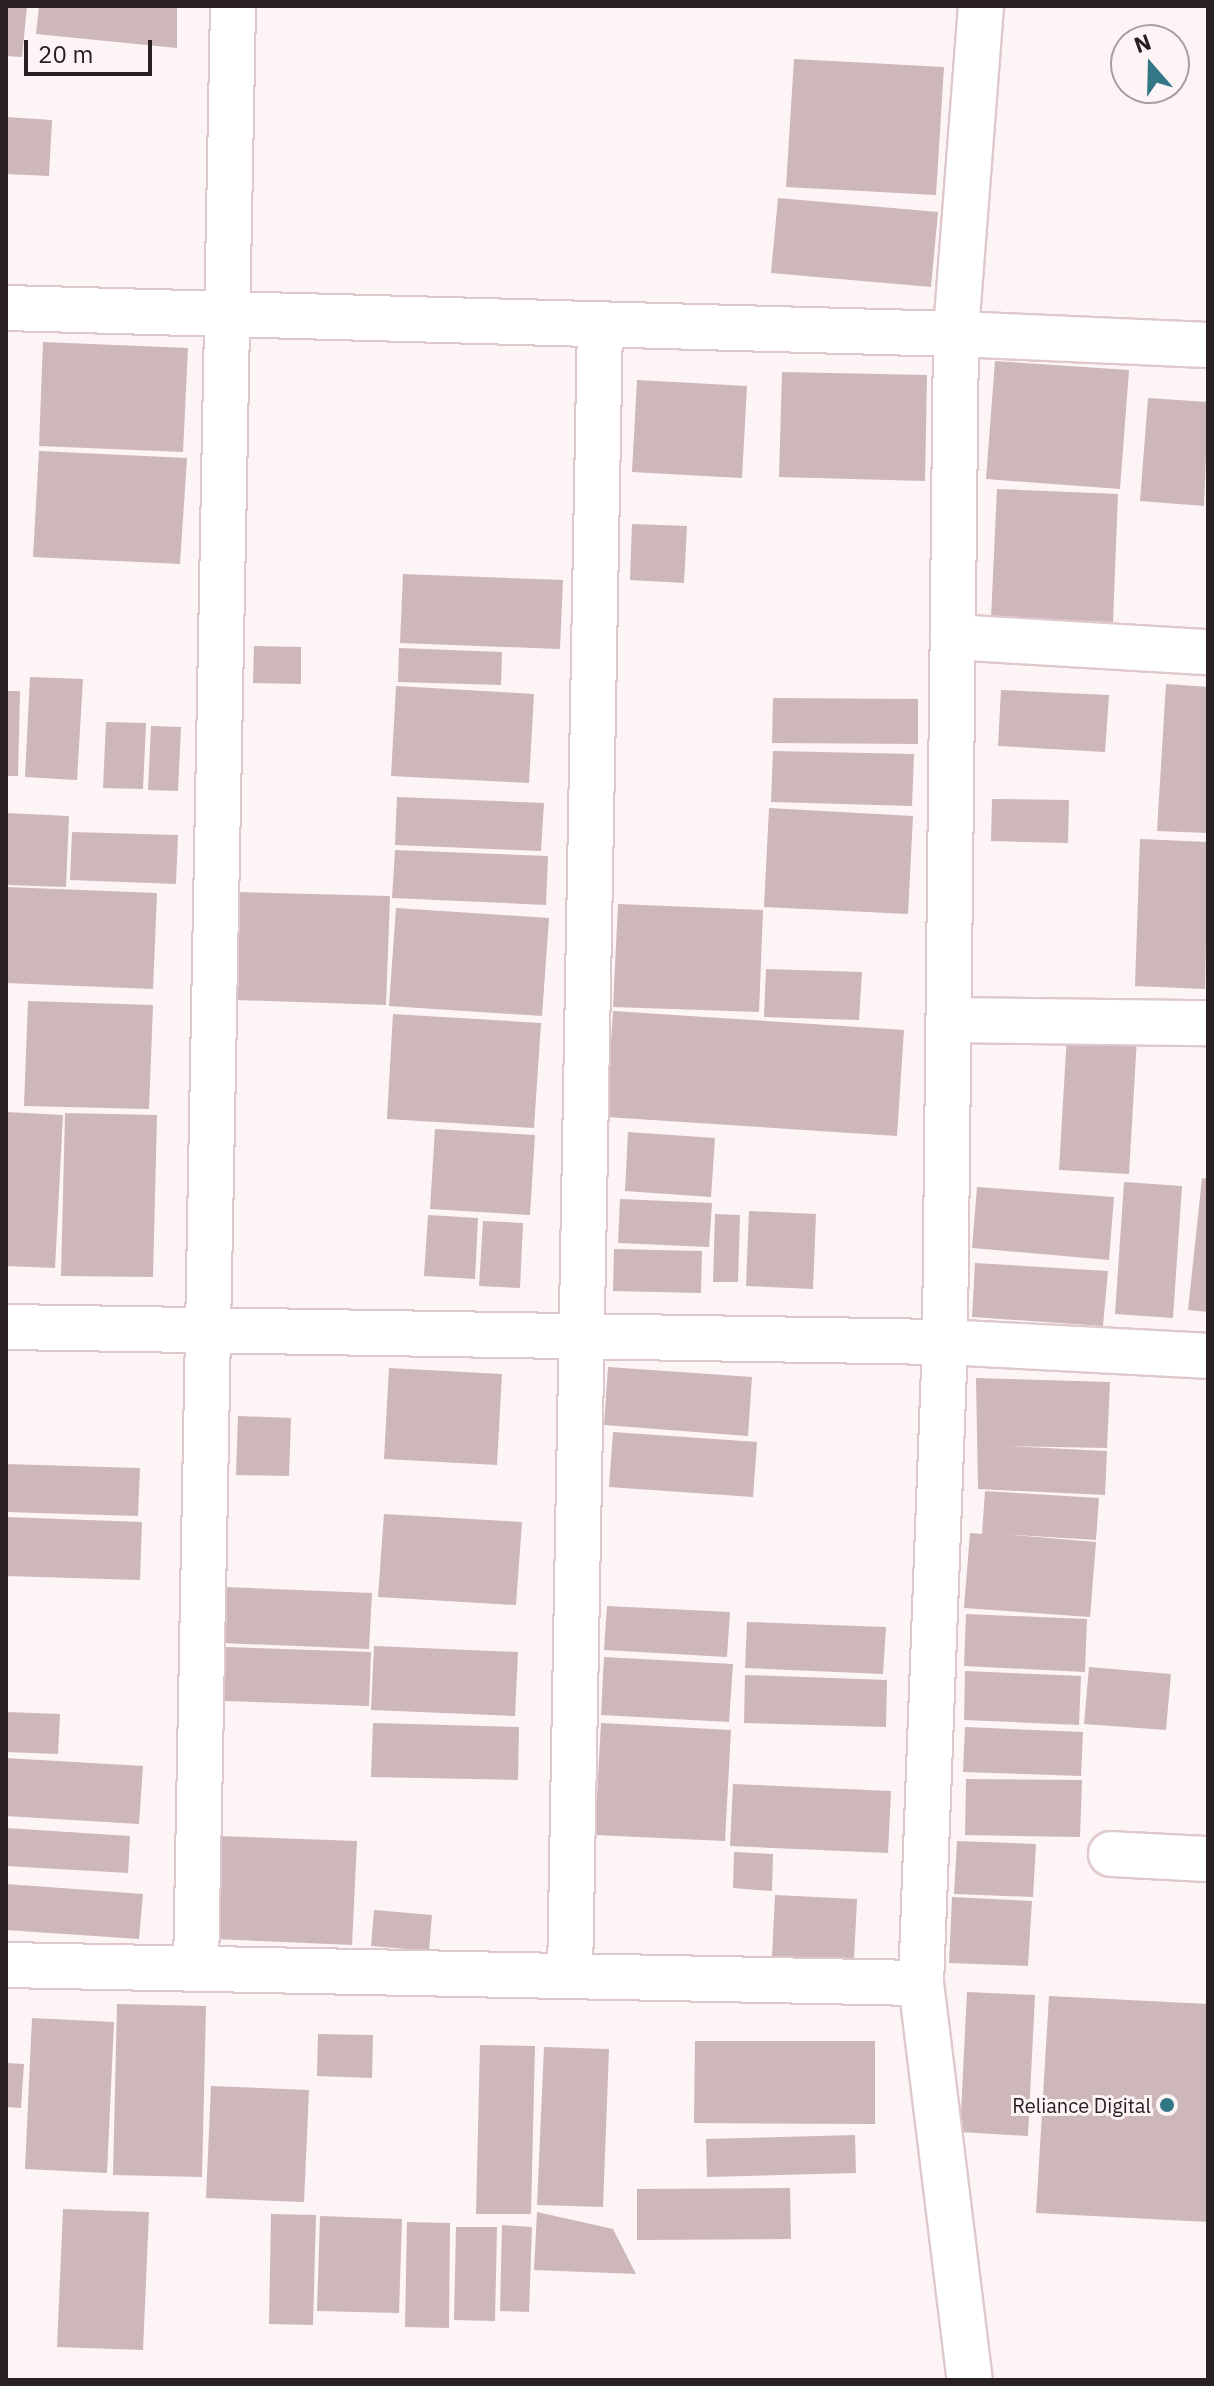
<!DOCTYPE html>
<style>
body{margin:0}
#map{position:relative;width:1214px;height:2386px;overflow:hidden;background:#fdf4f5;font-family:"IBM Plex Sans",sans-serif}
div>[style]{position:absolute}
.building>*{inset:0;background:#ceb7bb}
.roads{filter:drop-shadow(2px 0 #dfc8cc) drop-shadow(-2px 0 #dfc8cc) drop-shadow(0 2px #dfc8cc) drop-shadow(0 -2px #dfc8cc)}
.minor>*{height:44px;margin:-22px;padding:0 22px;transform-origin:22px;border-radius:22px;background:#fff}
.dots>*{width:22px;height:22px;translate:-50% -50%;box-sizing:border-box;border:4px solid #fdf4f5;border-radius:50%}
span{translate:-50% -50%;white-space:nowrap;text-align:center;line-height:1.15;-webkit-text-stroke:6px #fdf4f5;paint-order:stroke}
.poi-label{font-size:20px;color:#282021}
.right{translate:-100% -50%;text-align:right}
.frame{position:absolute;inset:0;border:8px solid #282021;pointer-events:none}
.north{position:absolute;left:1110px;top:24px;width:80px;height:80px;box-sizing:border-box;background:#fdf4f5;border:2px solid #a89fa0;border-radius:50%;rotate:340deg;font-size:22px;font-weight:700;line-height:32px;text-align:center;color:#282021}
.north::after{content:'';display:block;margin:auto;width:28px;height:36px;background:#337787;clip-path:polygon(50% 0,100% 100%,50% 72%,0 100%)}
.scale{position:absolute;left:24px;top:40px;width:128px;height:36px;box-sizing:border-box;border:4px solid #282021;border-top:0;padding-left:10px;font-size:24px;line-height:28px;white-space:nowrap;color:#282021;-webkit-text-stroke:6px #fdf4f5;paint-order:stroke}
</style>
<div id="map">
<div class="building">
<i style="clip-path:polygon(6px 6px,27px 6px,22px 57px,6px 56px)"></i>
<i style="clip-path:polygon(39px 6px,177px 6px,177px 48px,36px 34px)"></i>
<i style="clip-path:polygon(794px 59px,944px 67px,936px 195px,786px 187px)"></i>
<i style="clip-path:polygon(6px 117px,52px 120px,49px 176px,6px 174px)"></i>
<i style="clip-path:polygon(778px 198px,938px 212px,931px 287px,771px 273px)"></i>
<i style="clip-path:polygon(43px 342px,188px 348px,183px 452px,39px 446px)"></i>
<i style="clip-path:polygon(995px 361px,1129px 370px,1120px 489px,986px 479px)"></i>
<i style="clip-path:polygon(782px 372px,927px 375px,925px 481px,779px 477px)"></i>
<i style="clip-path:polygon(637px 380px,747px 386px,742px 478px,632px 472px)"></i>
<i style="clip-path:polygon(1148px 398px,1208px 402px,1204px 506px,1140px 501px)"></i>
<i style="clip-path:polygon(39px 451px,187px 458px,180px 564px,33px 557px)"></i>
<i style="clip-path:polygon(997px 489px,1118px 494px,1113px 622px,991px 618px)"></i>
<i style="clip-path:polygon(632px 524px,687px 526px,684px 583px,630px 580px)"></i>
<i style="clip-path:polygon(403px 574px,563px 580px,560px 649px,400px 643px)"></i>
<i style="clip-path:polygon(254px 646px,301px 647px,301px 684px,253px 683px)"></i>
<i style="clip-path:polygon(399px 648px,502px 652px,501px 685px,398px 682px)"></i>
<i style="clip-path:polygon(30px 677px,83px 679px,77px 780px,25px 777px)"></i>
<i style="clip-path:polygon(1166px 684px,1208px 687px,1208px 833px,1157px 831px)"></i>
<i style="clip-path:polygon(396px 686px,534px 694px,529px 783px,391px 776px)"></i>
<i style="clip-path:polygon(1001px 690px,1109px 695px,1105px 752px,998px 746px)"></i>
<i style="clip-path:polygon(6px 691px,20px 691px,18px 776px,6px 776px)"></i>
<i style="clip-path:polygon(773px 698px,918px 699px,918px 744px,772px 743px)"></i>
<i style="clip-path:polygon(106px 722px,146px 723px,143px 789px,103px 788px)"></i>
<i style="clip-path:polygon(151px 726px,181px 727px,178px 791px,148px 790px)"></i>
<i style="clip-path:polygon(773px 751px,914px 754px,912px 806px,771px 802px)"></i>
<i style="clip-path:polygon(397px 797px,544px 803px,541px 851px,395px 845px)"></i>
<i style="clip-path:polygon(992px 799px,1069px 800px,1068px 843px,991px 841px)"></i>
<i style="clip-path:polygon(769px 808px,913px 816px,908px 914px,764px 907px)"></i>
<i style="clip-path:polygon(6px 813px,69px 816px,66px 887px,6px 885px)"></i>
<i style="clip-path:polygon(72px 832px,178px 835px,176px 884px,70px 880px)"></i>
<i style="clip-path:polygon(1140px 839px,1208px 842px,1205px 989px,1135px 986px)"></i>
<i style="clip-path:polygon(395px 850px,548px 856px,546px 905px,392px 898px)"></i>
<i style="clip-path:polygon(6px 887px,157px 893px,153px 989px,6px 983px)"></i>
<i style="clip-path:polygon(239px 892px,390px 896px,386px 1005px,236px 1000px)"></i>
<i style="clip-path:polygon(618px 904px,763px 910px,759px 1012px,613px 1007px)"></i>
<i style="clip-path:polygon(396px 908px,549px 918px,542px 1016px,389px 1006px)"></i>
<i style="clip-path:polygon(766px 969px,862px 972px,859px 1020px,764px 1017px)"></i>
<i style="clip-path:polygon(28px 1001px,153px 1005px,149px 1109px,24px 1106px)"></i>
<i style="clip-path:polygon(613px 1011px,904px 1030px,897px 1136px,606px 1117px)"></i>
<i style="clip-path:polygon(393px 1014px,541px 1023px,534px 1128px,387px 1119px)"></i>
<i style="clip-path:polygon(1067px 1034px,1137px 1038px,1129px 1174px,1059px 1170px)"></i>
<i style="clip-path:polygon(6px 1112px,63px 1115px,55px 1268px,6px 1266px)"></i>
<i style="clip-path:polygon(65px 1113px,157px 1115px,153px 1277px,61px 1276px)"></i>
<i style="clip-path:polygon(435px 1129px,535px 1135px,530px 1215px,430px 1209px)"></i>
<i style="clip-path:polygon(628px 1132px,715px 1138px,711px 1197px,625px 1191px)"></i>
<i style="clip-path:polygon(1202px 1178px,1208px 1179px,1208px 1312px,1188px 1310px)"></i>
<i style="clip-path:polygon(1124px 1182px,1182px 1186px,1173px 1318px,1115px 1314px)"></i>
<i style="clip-path:polygon(977px 1187px,1114px 1197px,1109px 1260px,972px 1248px)"></i>
<i style="clip-path:polygon(620px 1199px,712px 1203px,709px 1247px,618px 1243px)"></i>
<i style="clip-path:polygon(749px 1211px,816px 1214px,813px 1289px,746px 1286px)"></i>
<i style="clip-path:polygon(715px 1214px,740px 1215px,738px 1282px,713px 1282px)"></i>
<i style="clip-path:polygon(428px 1215px,478px 1218px,475px 1279px,424px 1276px)"></i>
<i style="clip-path:polygon(483px 1221px,523px 1223px,520px 1288px,479px 1286px)"></i>
<i style="clip-path:polygon(614px 1249px,702px 1251px,701px 1293px,613px 1291px)"></i>
<i style="clip-path:polygon(975px 1263px,1108px 1271px,1103px 1326px,972px 1317px)"></i>
<i style="clip-path:polygon(608px 1367px,752px 1377px,748px 1436px,604px 1425px)"></i>
<i style="clip-path:polygon(389px 1368px,502px 1374px,497px 1465px,384px 1459px)"></i>
<i style="clip-path:polygon(976px 1378px,1110px 1382px,1107px 1448px,1006px 1446px,1107px 1451px,1105px 1495px,978px 1489px)"></i>
<i style="clip-path:polygon(238px 1416px,291px 1418px,289px 1476px,236px 1475px)"></i>
<i style="clip-path:polygon(613px 1432px,757px 1442px,753px 1497px,609px 1487px)"></i>
<i style="clip-path:polygon(6px 1464px,140px 1468px,138px 1516px,6px 1512px)"></i>
<i style="clip-path:polygon(985px 1491px,1099px 1498px,1096px 1540px,1002px 1534px,1096px 1542px,1090px 1617px,964px 1608px,970px 1533px,982px 1534px)"></i>
<i style="clip-path:polygon(384px 1514px,522px 1522px,516px 1605px,378px 1597px)"></i>
<i style="clip-path:polygon(6px 1517px,142px 1522px,140px 1580px,6px 1576px)"></i>
<i style="clip-path:polygon(224px 1587px,372px 1593px,369px 1649px,222px 1643px)"></i>
<i style="clip-path:polygon(607px 1606px,730px 1612px,727px 1657px,604px 1650px)"></i>
<i style="clip-path:polygon(966px 1614px,1087px 1619px,1085px 1672px,964px 1666px)"></i>
<i style="clip-path:polygon(747px 1622px,886px 1627px,883px 1674px,745px 1668px)"></i>
<i style="clip-path:polygon(374px 1646px,518px 1652px,515px 1716px,371px 1710px)"></i>
<i style="clip-path:polygon(226px 1647px,371px 1652px,369px 1706px,224px 1701px)"></i>
<i style="clip-path:polygon(604px 1657px,733px 1664px,729px 1722px,601px 1715px)"></i>
<i style="clip-path:polygon(1089px 1667px,1171px 1674px,1166px 1730px,1084px 1724px)"></i>
<i style="clip-path:polygon(965px 1671px,1081px 1676px,1079px 1725px,964px 1720px)"></i>
<i style="clip-path:polygon(745px 1675px,887px 1680px,886px 1727px,744px 1723px)"></i>
<i style="clip-path:polygon(6px 1712px,60px 1714px,58px 1754px,6px 1752px)"></i>
<i style="clip-path:polygon(373px 1723px,519px 1727px,518px 1780px,371px 1777px)"></i>
<i style="clip-path:polygon(601px 1723px,731px 1730px,725px 1841px,595px 1835px)"></i>
<i style="clip-path:polygon(965px 1727px,1083px 1732px,1081px 1776px,963px 1772px)"></i>
<i style="clip-path:polygon(6px 1758px,143px 1766px,139px 1824px,6px 1816px)"></i>
<i style="clip-path:polygon(966px 1779px,1082px 1780px,1080px 1837px,965px 1835px)"></i>
<i style="clip-path:polygon(733px 1784px,891px 1791px,888px 1853px,730px 1846px)"></i>
<i style="clip-path:polygon(6px 1828px,130px 1836px,128px 1873px,6px 1866px)"></i>
<i style="clip-path:polygon(218px 1836px,357px 1841px,352px 1945px,214px 1939px)"></i>
<i style="clip-path:polygon(957px 1841px,1036px 1844px,1033px 1897px,954px 1894px)"></i>
<i style="clip-path:polygon(734px 1852px,773px 1854px,772px 1891px,733px 1888px)"></i>
<i style="clip-path:polygon(6px 1884px,143px 1894px,139px 1939px,6px 1930px)"></i>
<i style="clip-path:polygon(775px 1895px,857px 1899px,854px 1960px,772px 1957px)"></i>
<i style="clip-path:polygon(952px 1897px,1032px 1901px,1028px 1966px,949px 1963px)"></i>
<i style="clip-path:polygon(374px 1910px,432px 1915px,429px 1951px,371px 1946px)"></i>
<i style="clip-path:polygon(967px 1992px,1035px 1995px,1028px 2136px,960px 2132px)"></i>
<i style="clip-path:polygon(1049px 1996px,1208px 2004px,1208px 2222px,1036px 2213px)"></i>
<i style="clip-path:polygon(117px 2004px,206px 2006px,202px 2177px,113px 2175px)"></i>
<i style="clip-path:polygon(32px 2018px,114px 2022px,107px 2173px,25px 2169px)"></i>
<i style="clip-path:polygon(318px 2034px,373px 2035px,372px 2078px,317px 2076px)"></i>
<i style="clip-path:polygon(695px 2041px,875px 2041px,875px 2124px,694px 2123px)"></i>
<i style="clip-path:polygon(480px 2045px,535px 2046px,531px 2214px,476px 2214px)"></i>
<i style="clip-path:polygon(544px 2047px,609px 2049px,603px 2207px,537px 2205px)"></i>
<i style="clip-path:polygon(6px 2063px,24px 2064px,21px 2108px,6px 2107px)"></i>
<i style="clip-path:polygon(211px 2086px,309px 2090px,304px 2202px,206px 2198px)"></i>
<i style="clip-path:polygon(855px 2135px,856px 2173px,707px 2177px,706px 2139px)"></i>
<i style="clip-path:polygon(790px 2188px,791px 2239px,637px 2240px,637px 2189px)"></i>
<i style="clip-path:polygon(63px 2209px,149px 2212px,143px 2350px,57px 2347px)"></i>
<i style="clip-path:polygon(537px 2212px,613px 2229px,636px 2274px,534px 2270px)"></i>
<i style="clip-path:polygon(271px 2214px,316px 2215px,313px 2325px,269px 2324px)"></i>
<i style="clip-path:polygon(320px 2216px,402px 2219px,399px 2313px,317px 2311px)"></i>
<i style="clip-path:polygon(407px 2222px,450px 2223px,449px 2328px,405px 2327px)"></i>
<i style="clip-path:polygon(502px 2225px,532px 2227px,529px 2312px,500px 2311px)"></i>
<i style="clip-path:polygon(456px 2227px,497px 2227px,495px 2321px,454px 2320px)"></i>
</div>
<div class="roads">
<div class="minor">
<i style="left:981px;top:6px;width:329px;rotate:94.4deg"></i>
<i style="left:956px;top:334px;width:252px;rotate:2.5deg"></i>
<i style="left:6px;top:308px;width:950px;rotate:1.57deg"></i>
<i style="left:956px;top:334px;width:1008px;rotate:90.63deg"></i>
<i style="left:945px;top:1342px;width:641px;rotate:92.14deg"></i>
<i style="left:921px;top:1983px;width:400px;rotate:83deg"></i>
<i style="left:953px;top:637px;width:255px;rotate:3.4deg"></i>
<i style="left:949px;top:1020px;width:259px;rotate:0.7deg"></i>
<i style="left:6px;top:1327px;width:939px;rotate:0.92deg"></i>
<i style="left:945px;top:1342px;width:263px;rotate:3deg"></i>
<i style="left:1111px;top:1854px;width:97px;rotate:3deg"></i>
<i style="left:6px;top:1965px;width:915px;rotate:1.13deg"></i>
<i style="left:196px;top:1968px;width:1962px;rotate:-88.92deg"></i>
<i style="left:570px;top:1975px;width:1651px;rotate:-88.96deg"></i>
</div>
</div>
<div class="dots">
<i style="left:1167px;top:2105px;background:#337787"></i>
</div>
<div class="poi-label">
<span class="right" style="left:1151px;top:2105px">Reliance Digital</span>
</div>
<div class="frame"></div>
<div class="north">N</div>
<div class="scale">20 m</div>
</div>
